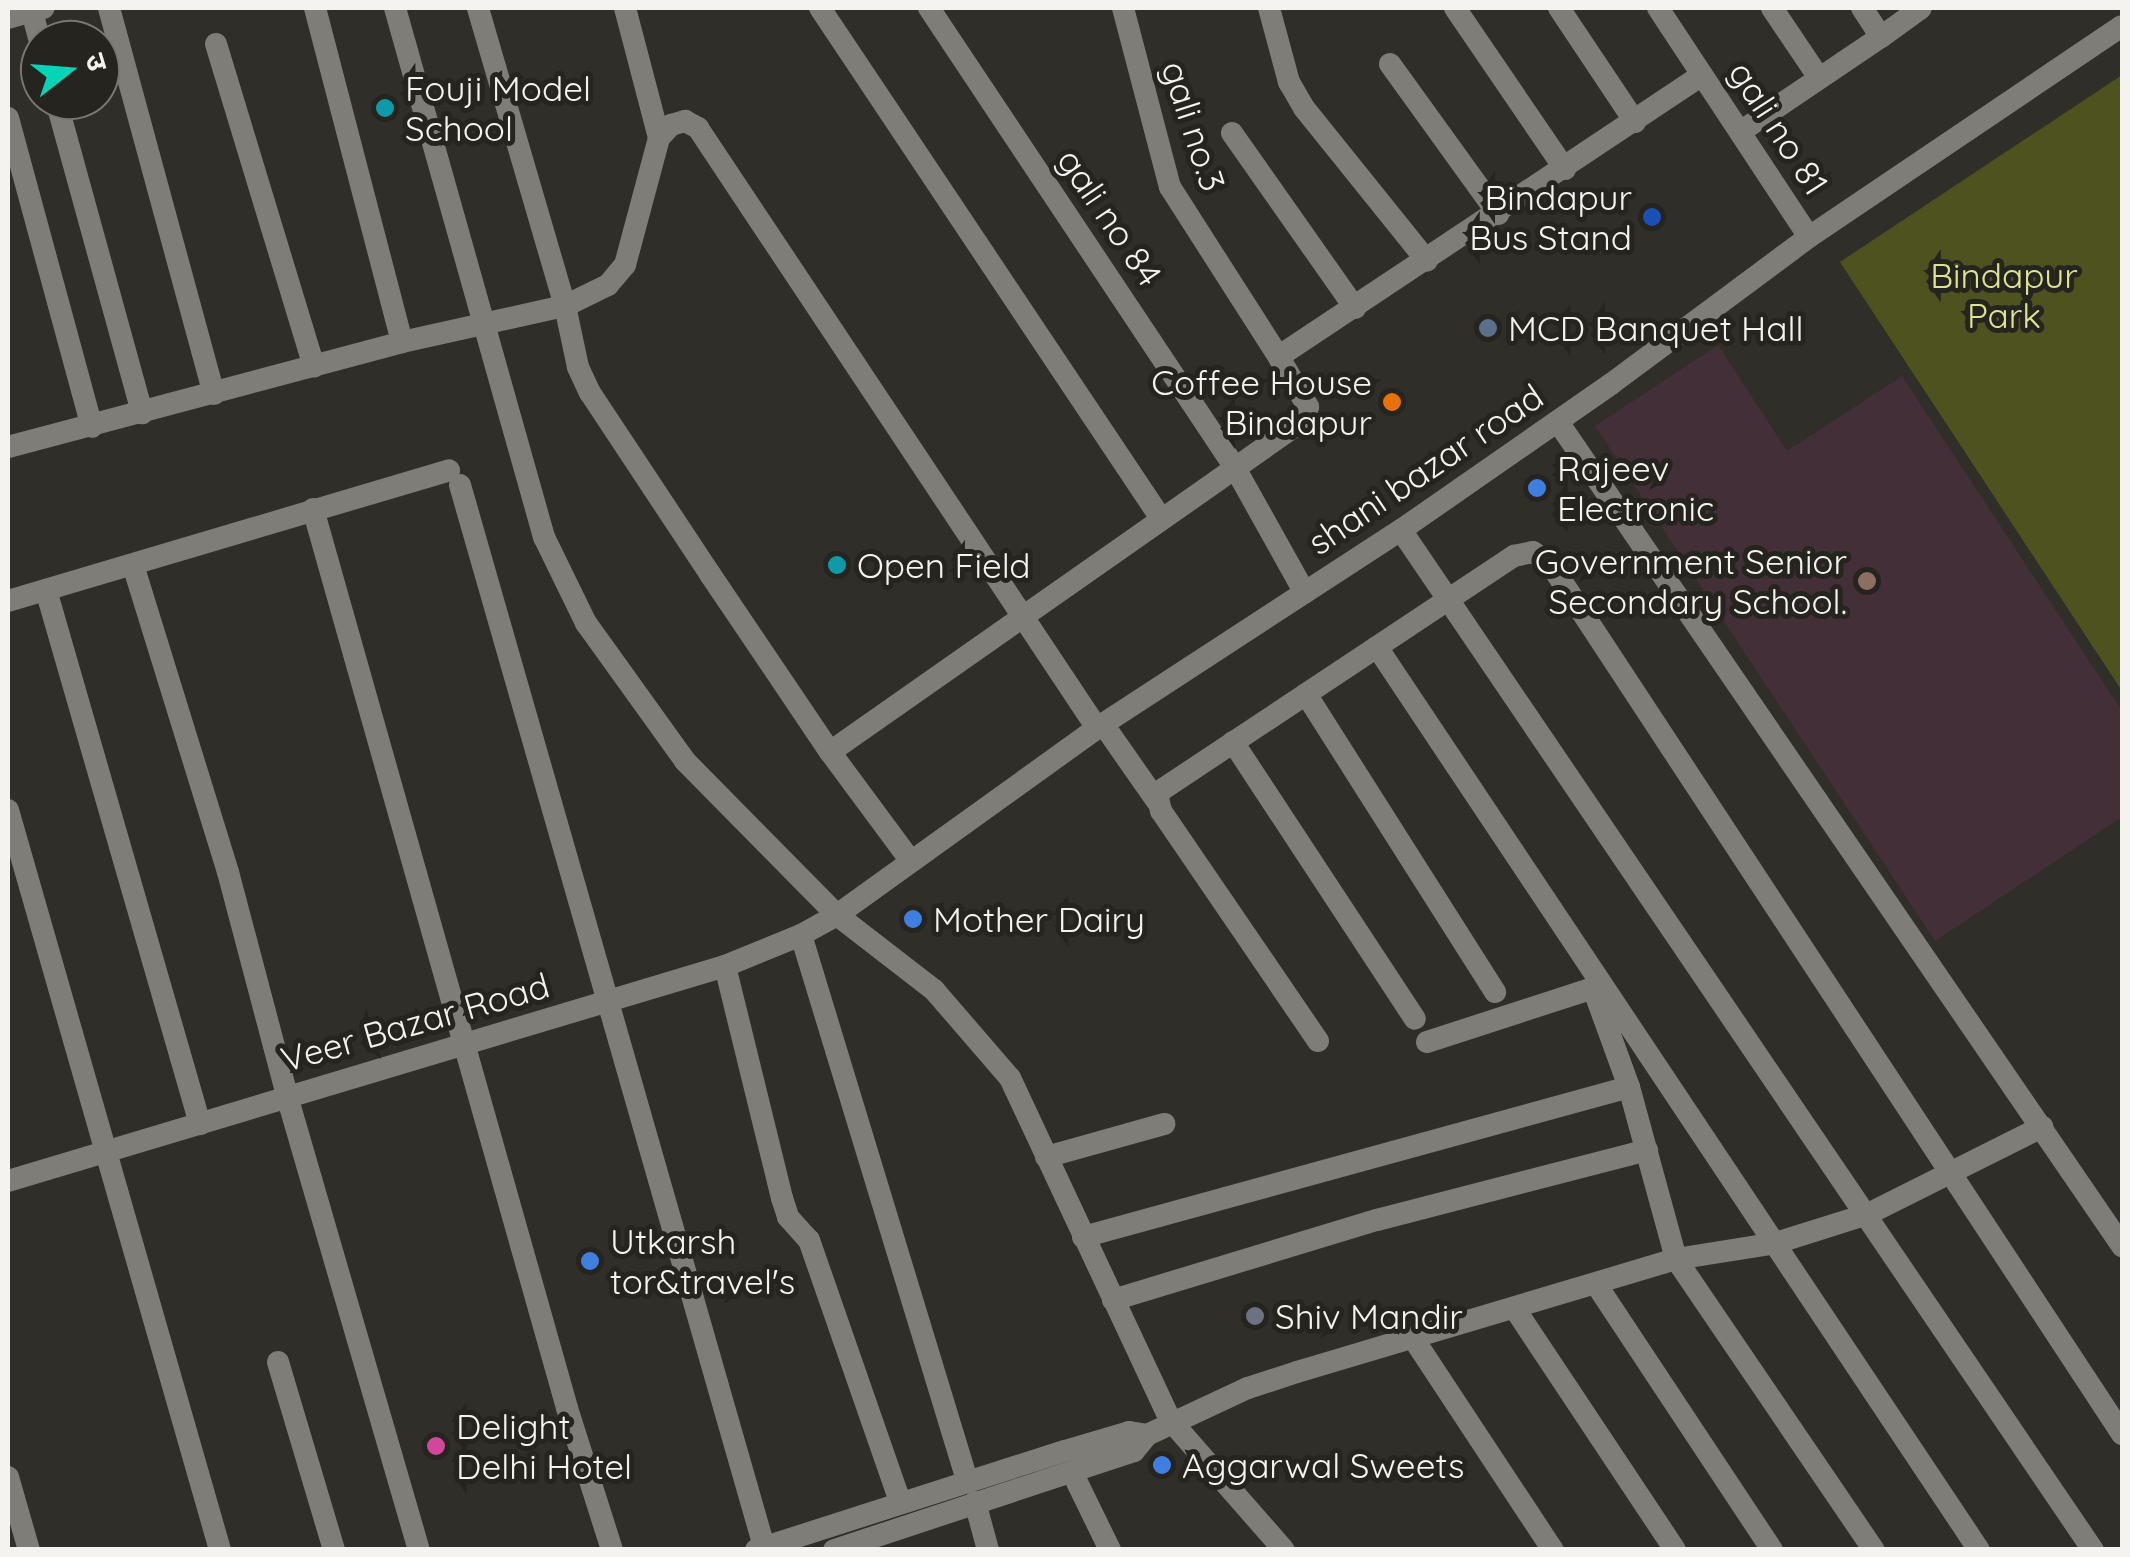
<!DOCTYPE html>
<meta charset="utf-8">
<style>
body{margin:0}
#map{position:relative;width:2130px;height:1557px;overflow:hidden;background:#302e29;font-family:Quicksand,"Noto Sans Devanagari",sans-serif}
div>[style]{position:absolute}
.education>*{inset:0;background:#422f37}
.green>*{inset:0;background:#4e521e}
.minor>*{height:22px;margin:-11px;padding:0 11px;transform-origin:11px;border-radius:11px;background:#7f7d77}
.dots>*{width:28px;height:28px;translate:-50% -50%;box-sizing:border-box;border:5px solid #26241f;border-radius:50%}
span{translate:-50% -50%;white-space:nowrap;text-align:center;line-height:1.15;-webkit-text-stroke:10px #26241f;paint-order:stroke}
.poi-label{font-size:35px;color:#f4f3f0}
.left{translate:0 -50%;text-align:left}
.right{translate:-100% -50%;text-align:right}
.street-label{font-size:35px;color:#f4f3f0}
.park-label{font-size:35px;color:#dde590}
.frame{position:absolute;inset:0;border:10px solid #f4f3f0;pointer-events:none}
.north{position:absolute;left:20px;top:20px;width:100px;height:100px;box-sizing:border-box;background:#26241f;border:2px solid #787773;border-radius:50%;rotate:73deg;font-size:28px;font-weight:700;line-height:40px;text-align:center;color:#f4f3f0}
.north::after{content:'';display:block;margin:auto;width:35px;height:45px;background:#04d5b6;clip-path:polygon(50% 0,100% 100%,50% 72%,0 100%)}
</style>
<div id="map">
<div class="education">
<i style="clip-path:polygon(1718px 345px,1787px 451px,1902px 376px,2122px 711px,2122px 817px,1935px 941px,1595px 426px)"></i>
</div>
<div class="green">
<i style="clip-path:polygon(2122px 75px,2122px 691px,1840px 262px)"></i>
</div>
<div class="minor">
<i style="left:31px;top:8px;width:35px;rotate:75deg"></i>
<i style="left:109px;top:8px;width:400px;rotate:74.8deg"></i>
<i style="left:395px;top:8px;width:550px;rotate:74.27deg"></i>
<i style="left:544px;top:537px;width:96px;rotate:64deg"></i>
<i style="left:586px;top:623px;width:170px;rotate:54.3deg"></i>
<i style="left:685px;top:761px;width:216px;rotate:45.4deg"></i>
<i style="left:837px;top:915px;width:123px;rotate:37.7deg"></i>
<i style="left:934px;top:990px;width:116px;rotate:49.2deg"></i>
<i style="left:1010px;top:1078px;width:379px;rotate:64.9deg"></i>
<i style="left:1171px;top:1421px;width:171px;rotate:48.8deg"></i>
<i style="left:625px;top:8px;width:134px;rotate:75.3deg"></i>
<i style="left:820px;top:8px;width:612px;rotate:56.26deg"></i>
<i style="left:929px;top:8px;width:550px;rotate:56.34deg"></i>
<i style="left:1234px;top:466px;width:145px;rotate:60.8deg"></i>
<i style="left:1123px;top:8px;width:185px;rotate:75.3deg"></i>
<i style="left:1170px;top:187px;width:204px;rotate:57.4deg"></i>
<i style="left:1269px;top:8px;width:77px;rotate:74.9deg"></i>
<i style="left:1289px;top:82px;width:30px;rotate:60deg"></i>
<i style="left:1304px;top:108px;width:196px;rotate:51.2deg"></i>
<i style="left:1455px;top:8px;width:195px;rotate:55.7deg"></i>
<i style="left:1559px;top:8px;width:137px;rotate:56.3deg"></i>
<i style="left:1658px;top:8px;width:274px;rotate:56.6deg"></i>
<i style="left:1772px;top:8px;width:84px;rotate:56.1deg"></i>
<i style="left:8px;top:18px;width:37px;rotate:-16deg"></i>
<i style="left:1881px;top:37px;width:49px;rotate:-35.9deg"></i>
<i style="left:216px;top:44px;width:337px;rotate:73.1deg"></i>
<i style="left:1390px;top:64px;width:185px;rotate:54.2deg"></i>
<i style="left:56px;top:100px;width:325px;rotate:74.6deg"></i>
<i style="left:8px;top:118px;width:320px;rotate:74.8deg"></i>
<i style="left:1740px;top:132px;width:170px;rotate:-34deg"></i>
<i style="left:1881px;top:37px;width:35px;rotate:-123deg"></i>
<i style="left:1232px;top:133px;width:214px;rotate:54.9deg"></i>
<i style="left:402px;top:342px;width:167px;rotate:-12.5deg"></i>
<i style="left:565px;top:306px;width:310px;rotate:-106.3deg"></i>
<i style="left:1558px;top:422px;width:999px;rotate:55.61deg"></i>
<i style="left:8px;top:447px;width:408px;rotate:-14.9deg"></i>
<i style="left:402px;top:342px;width:345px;rotate:-104.6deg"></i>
<i style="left:460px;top:485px;width:1108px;rotate:74.02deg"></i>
<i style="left:313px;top:509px;width:934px;rotate:74.22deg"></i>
<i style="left:567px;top:1408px;width:149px;rotate:72.4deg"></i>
<i style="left:1401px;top:530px;width:1233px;rotate:55.85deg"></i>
<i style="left:133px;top:565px;width:321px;rotate:72.8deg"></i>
<i style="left:228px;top:872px;width:232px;rotate:75.2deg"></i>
<i style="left:287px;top:1096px;width:473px;rotate:73.8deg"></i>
<i style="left:46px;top:590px;width:556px;rotate:73.91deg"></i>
<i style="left:8px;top:601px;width:460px;rotate:-16.5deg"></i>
<i style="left:1377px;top:647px;width:1085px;rotate:56.31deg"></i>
<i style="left:1306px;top:694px;width:353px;rotate:57.6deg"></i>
<i style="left:1103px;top:724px;width:93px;rotate:55.1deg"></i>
<i style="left:1233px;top:742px;width:331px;rotate:56.7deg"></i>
<i style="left:830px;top:752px;width:575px;rotate:-35.02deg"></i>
<i style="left:1301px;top:422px;width:17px;rotate:-65deg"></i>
<i style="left:1308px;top:407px;width:56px;rotate:-120.3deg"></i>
<i style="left:1280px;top:359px;width:7px;rotate:-56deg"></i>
<i style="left:1284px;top:353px;width:502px;rotate:-33.63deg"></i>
<i style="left:8px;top:810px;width:770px;rotate:74.01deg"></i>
<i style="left:910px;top:860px;width:134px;rotate:-126.5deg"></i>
<i style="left:830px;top:752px;width:215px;rotate:-124deg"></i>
<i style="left:710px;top:574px;width:217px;rotate:-123.5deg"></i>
<i style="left:590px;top:393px;width:29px;rotate:-115deg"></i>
<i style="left:578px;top:367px;width:62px;rotate:-102deg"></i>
<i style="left:565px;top:306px;width:48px;rotate:-26deg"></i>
<i style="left:608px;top:285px;width:26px;rotate:-50deg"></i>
<i style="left:625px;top:265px;width:131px;rotate:-75deg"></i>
<i style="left:659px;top:138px;width:18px;rotate:-47deg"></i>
<i style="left:671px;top:125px;width:15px;rotate:-16deg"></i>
<i style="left:685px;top:121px;width:15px;rotate:28deg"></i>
<i style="left:698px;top:128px;width:721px;rotate:56.38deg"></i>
<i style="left:801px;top:935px;width:570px;rotate:73.06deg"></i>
<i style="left:725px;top:966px;width:239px;rotate:76.2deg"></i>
<i style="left:782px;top:1198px;width:20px;rotate:72deg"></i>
<i style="left:788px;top:1217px;width:31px;rotate:48deg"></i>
<i style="left:809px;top:1240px;width:277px;rotate:70.8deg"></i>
<i style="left:1318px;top:1041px;width:278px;rotate:-124.3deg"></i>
<i style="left:1161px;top:811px;width:18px;rotate:-103deg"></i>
<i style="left:1157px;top:793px;width:429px;rotate:-33.6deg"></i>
<i style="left:1514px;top:556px;width:19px;rotate:-12deg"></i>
<i style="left:1533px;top:552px;width:22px;rotate:36deg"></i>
<i style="left:1551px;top:565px;width:1040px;rotate:56.69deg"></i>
<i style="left:1427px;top:1042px;width:175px;rotate:-18deg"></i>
<i style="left:1593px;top:988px;width:105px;rotate:70deg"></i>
<i style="left:1629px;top:1087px;width:178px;rotate:74.7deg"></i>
<i style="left:1676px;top:1259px;width:352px;rotate:55.8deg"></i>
<i style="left:1046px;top:1157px;width:123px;rotate:-15.6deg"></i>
<i style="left:8px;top:1181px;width:749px;rotate:-16.69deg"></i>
<i style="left:725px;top:966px;width:82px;rotate:-22.2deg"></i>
<i style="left:801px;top:935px;width:41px;rotate:-29.1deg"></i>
<i style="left:837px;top:915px;width:320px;rotate:-35.7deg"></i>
<i style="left:1097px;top:728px;width:363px;rotate:-33.1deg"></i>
<i style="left:1401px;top:530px;width:256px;rotate:-34.8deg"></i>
<i style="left:1611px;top:384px;width:247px;rotate:-36.6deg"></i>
<i style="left:1809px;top:237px;width:377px;rotate:-34deg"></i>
<i style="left:1083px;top:1237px;width:566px;rotate:-15.36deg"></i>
<i style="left:1596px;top:1284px;width:319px;rotate:56.5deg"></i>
<i style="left:1113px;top:1300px;width:276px;rotate:-16.9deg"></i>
<i style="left:1377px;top:1220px;width:279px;rotate:-14.5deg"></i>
<i style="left:1515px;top:1309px;width:289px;rotate:56.4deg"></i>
<i style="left:1413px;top:1338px;width:254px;rotate:56.6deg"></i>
<i style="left:278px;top:1362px;width:196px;rotate:73.4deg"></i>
<i style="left:1147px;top:1435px;width:111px;rotate:-25deg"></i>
<i style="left:1248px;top:1388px;width:52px;rotate:-18.1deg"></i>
<i style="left:1297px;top:1372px;width:395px;rotate:-16.6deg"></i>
<i style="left:1676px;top:1259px;width:101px;rotate:-9.1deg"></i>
<i style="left:1776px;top:1243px;width:96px;rotate:-17.5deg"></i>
<i style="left:1868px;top:1214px;width:195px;rotate:-26.6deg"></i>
<i style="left:1072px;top:1472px;width:87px;rotate:64deg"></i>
<i style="left:8px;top:1477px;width:76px;rotate:74deg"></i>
<i style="left:975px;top:1502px;width:50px;rotate:74.8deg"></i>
<i style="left:756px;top:1550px;width:324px;rotate:-17.8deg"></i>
<i style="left:1065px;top:1451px;width:67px;rotate:-16.5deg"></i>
<i style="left:1129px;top:1432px;width:18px;rotate:9deg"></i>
<i style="left:1147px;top:1435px;width:21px;rotate:129deg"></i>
<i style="left:1134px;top:1451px;width:316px;rotate:161.7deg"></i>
</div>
<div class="dots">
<i style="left:385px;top:108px;background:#0f9aa8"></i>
<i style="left:1652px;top:217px;background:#1a4fb4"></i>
<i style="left:1488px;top:328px;background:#5c6f8a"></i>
<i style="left:1392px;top:402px;background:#e8710a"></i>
<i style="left:1537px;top:488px;background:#3f7fe0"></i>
<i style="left:837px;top:565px;background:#0f9aa8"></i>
<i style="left:1867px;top:581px;background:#8d6e63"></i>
<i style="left:913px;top:919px;background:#3f7fe0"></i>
<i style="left:590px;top:1261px;background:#3f7fe0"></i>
<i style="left:1255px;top:1316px;background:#6b7280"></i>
<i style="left:436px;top:1446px;background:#d1479c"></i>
<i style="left:1162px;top:1465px;background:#3f7fe0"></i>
</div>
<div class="poi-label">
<span class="left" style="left:405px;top:108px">Fouji Model<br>School</span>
<span class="right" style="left:1632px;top:217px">Bindapur<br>Bus Stand</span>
<span class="left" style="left:1508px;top:328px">MCD Banquet Hall</span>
<span class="right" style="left:1372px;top:402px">Coffee House<br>Bindapur</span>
<span class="left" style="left:1557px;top:488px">Rajeev<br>Electronic</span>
<span class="right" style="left:1847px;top:581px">Government Senior<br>Secondary School.</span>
<span class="left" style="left:857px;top:565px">Open Field</span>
<span class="left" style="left:933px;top:919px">Mother Dairy</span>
<span class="left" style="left:610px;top:1261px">Utkarsh<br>tor&amp;travel's</span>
<span class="left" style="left:1275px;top:1316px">Shiv Mandir</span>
<span class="left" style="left:456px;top:1446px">Delight<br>Delhi Hotel</span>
<span class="left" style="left:1182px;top:1465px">Aggarwal Sweets</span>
</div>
<div class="street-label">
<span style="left:1194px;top:126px;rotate:72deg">gali no.3</span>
<span style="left:1779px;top:128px;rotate:57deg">gali no 81</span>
<span style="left:1110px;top:217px;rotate:56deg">gali no 84</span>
<span style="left:1425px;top:469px;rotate:-34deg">shani bazar road</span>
<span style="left:415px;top:1022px;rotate:-16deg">Veer Bazar Road</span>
</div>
<div class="park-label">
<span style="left:2004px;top:295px">Bindapur<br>Park</span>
</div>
<div class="frame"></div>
<div class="north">उ</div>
</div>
